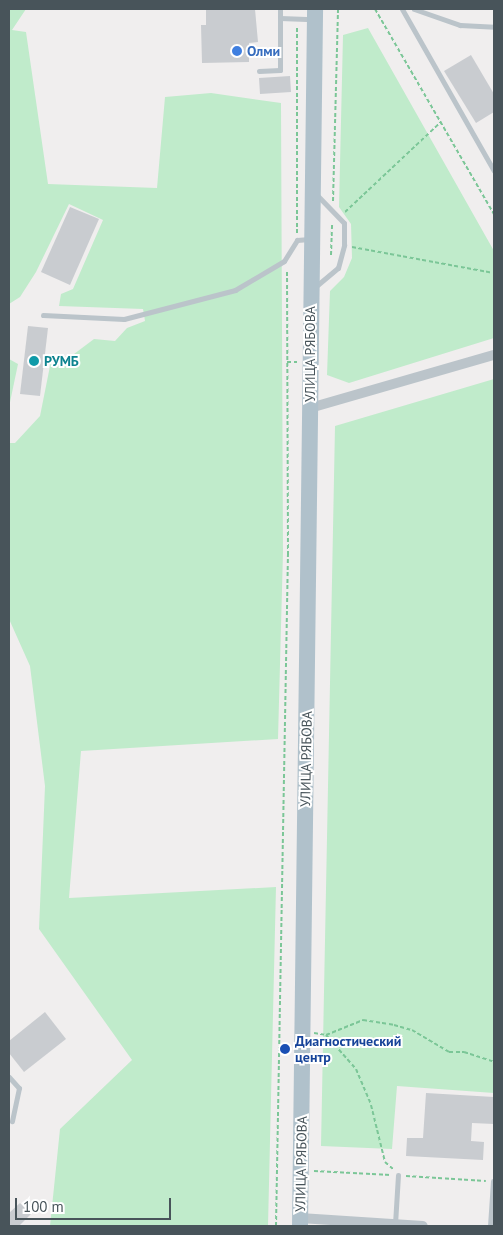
<!DOCTYPE html>
<meta charset="utf-8">
<style>
body{margin:0}
#map{position:relative;width:503px;height:1235px;overflow:hidden;background:#f0eeee;font-family:"PT Sans",sans-serif}
div>[style]{position:absolute}
.green>*{inset:0;background:#c0ebcb}
.building>*{inset:0;background:#c9ccd0}
.path>*{height:2px;margin-top:-1px;transform-origin:0;background:repeating-linear-gradient(90deg,#7bc697 0 4px,transparent 0 6.5px)}
.service>*{height:5px;margin:-2.5px;padding:0 2.5px;transform-origin:2.5px;border-radius:2.5px;background:#bbc4ca}
.minor>*{height:10px;margin:-5px;padding:0 5px;transform-origin:5px;border-radius:5px;background:#bbc4ca}
.primary>*{height:16px;margin:-8px;padding:0 8px;transform-origin:8px;border-radius:8px;background:#b0c1cb}
.dots>*{width:14px;height:14px;translate:-50% -50%;box-sizing:border-box;border:2px solid #fff;border-radius:50%}
span{translate:-50% -50%;white-space:nowrap;text-align:center;line-height:1.15;-webkit-text-stroke:4px #fff;paint-order:stroke}
.shop-label{font-size:14px;color:#366cbe;font-weight:700}
.left{translate:0 -50%;text-align:left}
.street-label{font-size:14px;color:#48545a}
.culture-label{font-size:14px;color:#0d838f;font-weight:700}
.transit-label{font-size:14px;color:#164399;font-weight:700}
.frame{position:absolute;inset:0;border:10px solid #48545a;pointer-events:none}
.scale{position:absolute;left:15px;top:1198px;width:156px;height:22px;box-sizing:border-box;border:2px solid #48545a;border-top:0;padding-left:6px;font-size:15px;line-height:18px;white-space:nowrap;color:#48545a;-webkit-text-stroke:4px #fff;paint-order:stroke}
</style>
<div id="map">
<div class="green">
<i style="clip-path:polygon(9px 9px,26px 9px,12px 30px,26px 32px,48px 184px,157px 188px,165px 97px,211px 93px,281px 103px,283px 552px,278px 739px,81px 751px,69px 898px,276px 887px,268px 1226px,50px 1226px,60px 1129px,132px 1060px,39px 929px,45px 786px,30px 666px,9px 619px,9px 443px,15px 443px,40px 416px,51px 361px,74px 354px,94px 339px,115px 341px,127px 328px,145px 321px,143px 309px,59px 306px,61px 294px,73px 289px,103px 220px,69px 204px,36px 272px,20px 297px,9px 304px)"></i>
<i style="clip-path:polygon(368px 28px,494px 251px,494px 338px,349px 383px,327px 375px,330px 291px,344px 277px,352px 258px,351px 224px,339px 207px,343px 35px)"></i>
<i style="clip-path:polygon(9px 359px,18px 364px,9px 407px)"></i>
<i style="clip-path:polygon(494px 379px,494px 1093px,397px 1086px,392px 1149px,321px 1146px,335px 426px)"></i>
</div>
<div class="building">
<i style="clip-path:polygon(206px 9px,255px 9px,258px 42px,249px 43px,249px 62px,202px 63px,201px 25px,206px 25px)"></i>
<i style="clip-path:polygon(471px 55px,494px 94px,494px 112px,476px 123px,444px 71px)"></i>
<i style="clip-path:polygon(290px 76px,291px 92px,260px 94px,259px 78px)"></i>
<i style="clip-path:polygon(70px 207px,99px 219px,70px 285px,41px 272px)"></i>
<i style="clip-path:polygon(28px 326px,48px 328px,40px 396px,20px 394px)"></i>
<i style="clip-path:polygon(45px 1012px,66px 1039px,24px 1072px,9px 1053px,9px 1041px)"></i>
<i style="clip-path:polygon(426px 1093px,494px 1097px,494px 1124px,472px 1123px,471px 1141px,484px 1142px,483px 1160px,406px 1156px,407px 1138px,423px 1138px)"></i>
<i style="clip-path:polygon(20px 1203px,31px 1214px,19px 1226px,9px 1226px,9px 1213px)"></i>
</div>
<div class="path">
<i style="left:375px;top:9px;width:237px;rotate:59.9deg"></i>
<i style="left:333px;top:201px;width:192px;rotate:-88.5deg"></i>
<i style="left:345px;top:212px;width:132px;rotate:-43.2deg"></i>
<i style="left:297px;top:233px;width:208px;rotate:-90deg"></i>
<i style="left:352px;top:247px;width:144px;rotate:10.4deg"></i>
<i style="left:331px;top:255px;width:32px;rotate:-88deg"></i>
<i style="left:287px;top:362px;width:10px"></i>
<i style="left:314px;top:1033px;width:12px;rotate:9deg"></i>
<i style="left:326px;top:1035px;width:45px;rotate:48.6deg"></i>
<i style="left:356px;top:1069px;width:39px;rotate:67deg"></i>
<i style="left:371px;top:1105px;width:59px;rotate:76.2deg"></i>
<i style="left:385px;top:1162px;width:11px;rotate:41deg"></i>
<i style="left:326px;top:1035px;width:40px;rotate:-22deg"></i>
<i style="left:363px;top:1020px;width:31px;rotate:9deg"></i>
<i style="left:394px;top:1025px;width:19px;rotate:16deg"></i>
<i style="left:412px;top:1030px;width:43px;rotate:30.7deg"></i>
<i style="left:449px;top:1052px;width:15px"></i>
<i style="left:464px;top:1052px;width:32px;rotate:18deg"></i>
<i style="left:314px;top:1171px;width:77px;rotate:3deg"></i>
<i style="left:406px;top:1176px;width:80px;rotate:3.6deg"></i>
<i style="left:276px;top:1226px;width:671px;rotate:-88.98deg"></i>
<i style="left:288px;top:555px;width:286px;rotate:-90.2deg"></i>
</div>
<div class="service">
<i style="left:280px;top:9px;width:9px;rotate:90deg"></i>
<i style="left:280px;top:18px;width:33px;rotate:2deg"></i>
<i style="left:402px;top:9px;width:186px;rotate:60.4deg"></i>
<i style="left:414px;top:9px;width:49px;rotate:19.2deg"></i>
<i style="left:460px;top:25px;width:34px;rotate:3deg"></i>
<i style="left:259px;top:71px;width:21px;rotate:-3deg"></i>
<i style="left:280px;top:70px;width:52px;rotate:-90deg"></i>
<i style="left:315px;top:287px;width:30px;rotate:-40deg"></i>
<i style="left:338px;top:268px;width:24px;rotate:-75deg"></i>
<i style="left:344px;top:245px;width:22px;rotate:-90deg"></i>
<i style="left:344px;top:223px;width:40px;rotate:-134deg"></i>
<i style="left:43px;top:315px;width:81px;rotate:2.8deg"></i>
<i style="left:124px;top:319px;width:115px;rotate:-14.6deg"></i>
<i style="left:235px;top:290px;width:57px;rotate:-30.6deg"></i>
<i style="left:284px;top:261px;width:25px;rotate:-58deg"></i>
<i style="left:297px;top:240px;width:12px;rotate:-5deg"></i>
<i style="left:9px;top:1077px;width:15px;rotate:48deg"></i>
<i style="left:19px;top:1088px;width:34px;rotate:102deg"></i>
<i style="left:395px;top:1224px;width:49px;rotate:-86.5deg"></i>
<i style="left:490px;top:1226px;width:45px;rotate:-86.2deg"></i>
</div>
<div class="minor">
<i style="left:310px;top:408px;width:191px;rotate:-16.1deg"></i>
<i style="left:300px;top:1218px;width:123px;rotate:3.7deg"></i>
</div>
<div class="primary">
<i style="left:300px;top:1226px;width:1217px;rotate:-89.29deg"></i>
</div>
<div class="dots">
<i style="left:237px;top:51px;background:#3f7fe0"></i>
<i style="left:34px;top:361px;background:#0f9aa8"></i>
<i style="left:285px;top:1049px;background:#1a4fb4"></i>
</div>
<div class="shop-label">
<span class="left" style="left:247px;top:51px">Олми</span>
</div>
<div class="street-label">
<span style="left:310px;top:354px;rotate:-90deg">УЛИЦА РЯБОВА</span>
<span style="left:306px;top:759px;rotate:-89deg">УЛИЦА РЯБОВА</span>
<span style="left:301px;top:1164px;rotate:-89deg">УЛИЦА РЯБОВА</span>
</div>
<div class="culture-label">
<span class="left" style="left:44px;top:361px">РУМБ</span>
</div>
<div class="transit-label">
<span class="left" style="left:295px;top:1049px">Диагностический<br>центр</span>
</div>
<div class="frame"></div>
<div class="scale">100 m</div>
</div>
